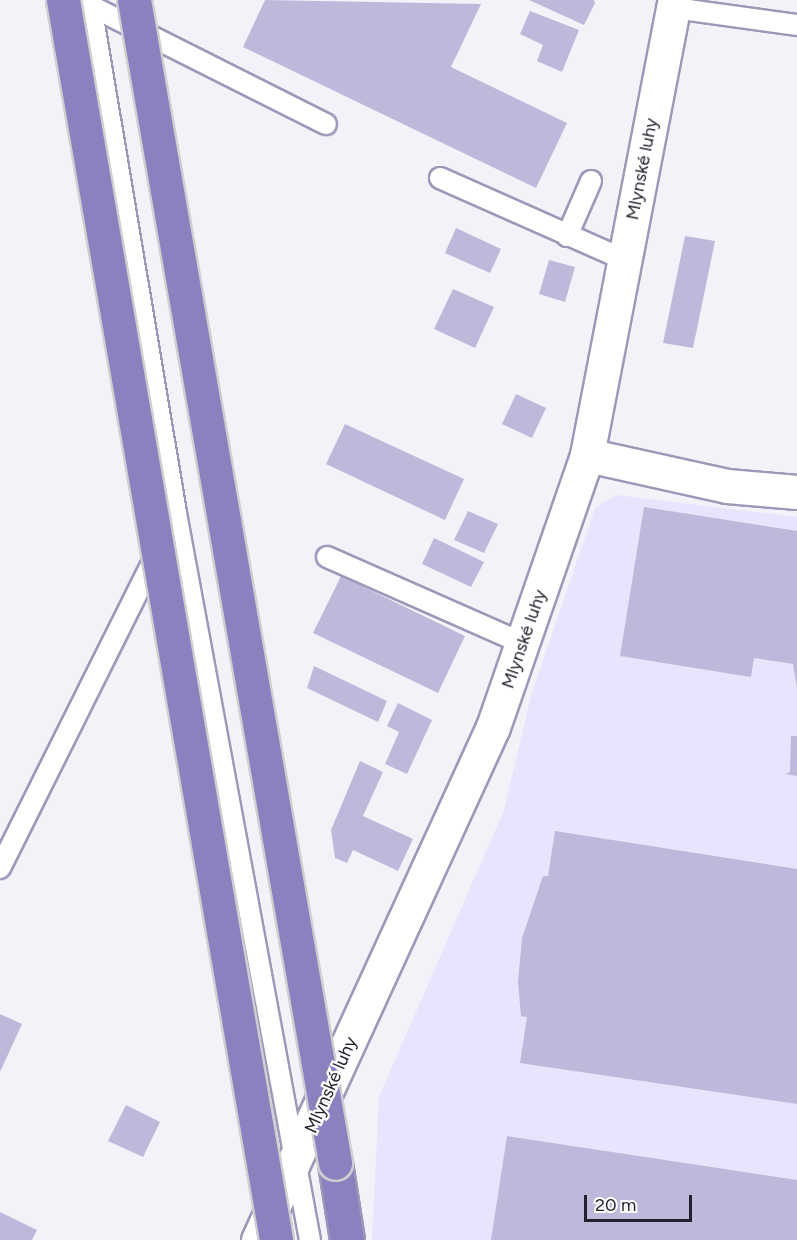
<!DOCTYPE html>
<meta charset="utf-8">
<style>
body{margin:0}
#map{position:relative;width:797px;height:1240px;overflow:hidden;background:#f3f2f9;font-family:Figtree,sans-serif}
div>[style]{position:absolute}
.built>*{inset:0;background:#e7e4fe}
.building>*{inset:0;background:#bdb9db}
.roads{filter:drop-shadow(2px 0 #9c98b8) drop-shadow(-2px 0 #9c98b8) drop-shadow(0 2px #9c98b8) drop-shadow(0 -2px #9c98b8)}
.service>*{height:20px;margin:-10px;padding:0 10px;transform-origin:10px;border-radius:10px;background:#fff}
.minor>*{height:33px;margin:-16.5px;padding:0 16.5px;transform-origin:16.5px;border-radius:16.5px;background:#fff}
.motorway>*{height:33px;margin:-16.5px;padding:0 16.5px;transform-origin:16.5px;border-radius:16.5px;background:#8a81be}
.bridges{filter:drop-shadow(2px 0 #cfced1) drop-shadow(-2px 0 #cfced1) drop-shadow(0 2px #cfced1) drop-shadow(0 -2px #cfced1)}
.motorway-bridge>*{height:33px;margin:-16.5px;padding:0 16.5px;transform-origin:16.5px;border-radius:16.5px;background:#8a81be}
span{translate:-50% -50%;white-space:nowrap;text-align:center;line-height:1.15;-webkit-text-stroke:4.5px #fff;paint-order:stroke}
.street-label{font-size:18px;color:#23212e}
.scale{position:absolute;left:584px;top:1195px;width:108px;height:27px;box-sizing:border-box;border:3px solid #23212e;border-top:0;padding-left:8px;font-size:18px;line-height:21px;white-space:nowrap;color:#23212e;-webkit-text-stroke:4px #fff;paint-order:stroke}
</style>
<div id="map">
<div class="built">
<i style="clip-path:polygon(616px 495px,797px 517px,797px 1240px,372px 1240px,379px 1097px,504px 810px,531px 696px,595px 508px)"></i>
</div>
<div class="building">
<i style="clip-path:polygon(265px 0,481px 4px,451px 67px,567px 123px,536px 188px,243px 47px)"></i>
<i style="clip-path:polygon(529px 0,594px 0,595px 3px,584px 25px)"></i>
<i style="clip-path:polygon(530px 11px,579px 30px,562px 72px,537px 61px,543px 45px,520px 34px)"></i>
<i style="clip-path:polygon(456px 228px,501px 249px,490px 273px,445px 253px)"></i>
<i style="clip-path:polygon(685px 236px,715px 241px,693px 348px,663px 343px)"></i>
<i style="clip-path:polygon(549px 260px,575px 267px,565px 302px,539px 294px)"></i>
<i style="clip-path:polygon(453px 289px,494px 307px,475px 348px,434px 329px)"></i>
<i style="clip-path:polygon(516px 394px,546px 408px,532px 438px,502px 424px)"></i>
<i style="clip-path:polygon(345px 424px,464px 479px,445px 520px,326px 464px)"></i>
<i style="clip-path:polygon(644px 507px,797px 531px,797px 688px,793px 664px,754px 658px,751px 677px,620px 656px)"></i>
<i style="clip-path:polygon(468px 511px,498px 524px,484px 553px,454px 540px)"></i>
<i style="clip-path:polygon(434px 538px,484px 562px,471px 587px,422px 564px)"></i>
<i style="clip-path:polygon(341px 576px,465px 636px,438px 693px,313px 633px)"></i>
<i style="clip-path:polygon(314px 666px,387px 701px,378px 722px,307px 688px)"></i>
<i style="clip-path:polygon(398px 703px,432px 720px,407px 774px,385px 764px,399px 732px,387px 726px)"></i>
<i style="clip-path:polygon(791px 736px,797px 736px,797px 776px,785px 774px,790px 772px)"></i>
<i style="clip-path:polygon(360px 761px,383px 772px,363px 816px,413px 839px,398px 871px,353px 850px,347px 863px,335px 858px,331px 830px)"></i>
<i style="clip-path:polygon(555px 831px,797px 869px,797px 1104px,520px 1063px,527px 1017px,521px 1016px,518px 982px,522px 938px,543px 876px,548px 876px)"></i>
<i style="clip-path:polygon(0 1014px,22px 1024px,0 1072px)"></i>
<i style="clip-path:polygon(126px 1105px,160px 1122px,143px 1157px,108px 1141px)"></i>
<i style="clip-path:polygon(507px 1136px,797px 1180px,797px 1240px,491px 1240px)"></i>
<i style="clip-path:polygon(0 1212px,37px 1230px,32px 1240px,0 1240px)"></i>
</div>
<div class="roads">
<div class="service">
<i style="left:90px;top:0;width:520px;rotate:80.48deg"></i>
<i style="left:176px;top:513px;width:739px;rotate:79.56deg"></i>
<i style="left:91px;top:6px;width:263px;rotate:26.7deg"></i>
<i style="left:674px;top:8px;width:124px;rotate:7.9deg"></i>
<i style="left:440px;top:178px;width:202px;rotate:23.9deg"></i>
<i style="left:567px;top:236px;width:60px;rotate:-66.4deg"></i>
<i style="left:327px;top:557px;width:213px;rotate:23.8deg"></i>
<i style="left:0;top:868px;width:352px;rotate:-63.5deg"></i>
</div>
<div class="minor">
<i style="left:587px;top:455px;width:143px;rotate:12.5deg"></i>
<i style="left:727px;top:486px;width:70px;rotate:4.9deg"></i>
<i style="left:258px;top:1240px;width:564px;rotate:-65.39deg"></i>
<i style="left:493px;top:727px;width:288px;rotate:-70.9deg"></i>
<i style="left:587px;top:455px;width:463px;rotate:-79.1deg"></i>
</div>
<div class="motorway">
<i style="left:335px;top:1163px;width:78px;rotate:81.1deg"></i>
</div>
</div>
<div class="bridges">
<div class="motorway-bridge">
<i style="left:63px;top:0;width:1258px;rotate:80.25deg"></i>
<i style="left:134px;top:0;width:1180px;rotate:80.19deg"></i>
</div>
</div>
<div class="street-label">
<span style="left:642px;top:169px;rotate:-79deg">Mlynské luhy</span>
<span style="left:524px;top:639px;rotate:-71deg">Mlynské luhy</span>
<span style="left:331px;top:1085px;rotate:-66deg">Mlynské luhy</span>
</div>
<div class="scale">20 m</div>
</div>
